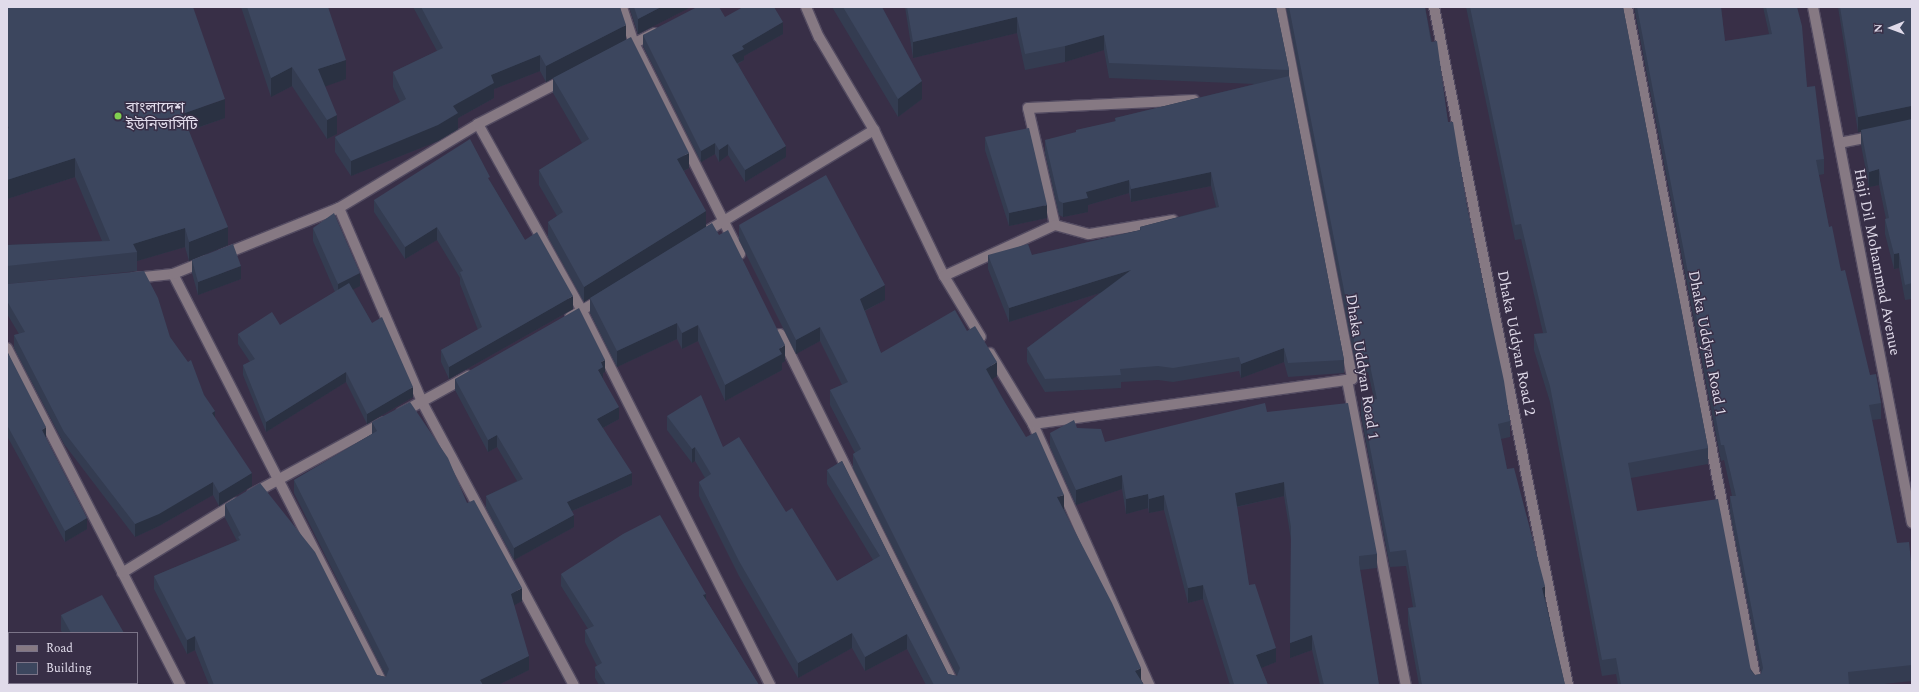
<!DOCTYPE html>
<meta charset="utf-8">
<style>
body{margin:0}
#map{position:relative;width:1919px;height:692px;overflow:hidden;background:#382f47;font-family:Spectral,"Noto Sans Bengali",serif}
div>[style]{position:absolute}
.path>*{height:2.5px;margin-top:-1.25px;transform-origin:0;background:repeating-linear-gradient(90deg,#71697e 0 2px,transparent 0 5px)}
.roads{filter:drop-shadow(1px 0 #534b61) drop-shadow(-1px 0 #534b61) drop-shadow(0 1px #534b61) drop-shadow(0 -1px #534b61)}
.minor>*{height:10px;margin:-5px;padding:0 5px;transform-origin:5px;border-radius:5px;background:#867983}
.wall>*{inset:0;background:#343c51}
.shaded-wall>*{inset:0;background:#2a3142}
.building>*{inset:0;background:#3c465e}
.dots>*{width:11px;height:11px;translate:-50% -50%;box-sizing:border-box;border:2px solid #382f47;border-radius:50%}
span{translate:-50% -50%;white-space:nowrap;text-align:center;line-height:1.15;-webkit-text-stroke:3px #382f47;paint-order:stroke}
.poi-label{font-size:15px;color:#e0dbea}
.left{translate:0 -50%;text-align:left}
.street-label{font-size:15px;color:#e0dbea}
.frame{position:absolute;inset:0;border:8px solid #e0dbea;pointer-events:none}
.legend{position:absolute;left:8px;top:632px;width:130px;height:52px;box-sizing:border-box;background:#382f47;border:1px solid #7b7488;margin:0;padding:5px 7px;list-style:none;font-size:12px;color:#e0dbea}
.legend li{display:flex;align-items:center;gap:8px;height:20px}
.legend b{width:20px;border:1px solid #7b7488}
.north{position:absolute;left:1871px;top:8px;width:40px;height:40px;-webkit-text-stroke:3px #382f47;paint-order:stroke;rotate:269deg;font-size:11px;font-weight:700;line-height:16px;text-align:center;color:#e0dbea}
.north::after{content:'';display:block;margin:auto;width:14px;height:18px;background:#e0dbea;clip-path:polygon(50% 0,100% 100%,50% 72%,0 100%)}
</style>
<div id="map">
<div class="path">
<i style="left:7px;top:667px;width:3px;rotate:45deg"></i>
<i style="left:26px;top:683px;width:3px;rotate:45deg"></i>
</div>
<div class="roads">
<div class="minor">
<i style="left:622px;top:7px;width:38px;rotate:72deg"></i>
<i style="left:634px;top:43px;width:236px;rotate:63.3deg"></i>
<i style="left:806px;top:7px;width:33px;rotate:67deg"></i>
<i style="left:819px;top:37px;width:108px;rotate:59.4deg"></i>
<i style="left:874px;top:130px;width:162px;rotate:64.4deg"></i>
<i style="left:944px;top:276px;width:71px;rotate:58.8deg"></i>
<i style="left:1280px;top:7px;width:379px;rotate:79deg"></i>
<i style="left:1352px;top:379px;width:5px;rotate:169deg"></i>
<i style="left:1347px;top:380px;width:311px;rotate:79.1deg"></i>
<i style="left:1434px;top:7px;width:691px;rotate:78.82deg"></i>
<i style="left:1627px;top:7px;width:690px;rotate:79.15deg"></i>
<i style="left:1813px;top:7px;width:525px;rotate:79.14deg"></i>
<i style="left:623px;top:49px;width:35px;rotate:-27deg"></i>
<i style="left:478px;top:124px;width:214px;rotate:60.9deg"></i>
<i style="left:582px;top:311px;width:419px;rotate:63.3deg"></i>
<i style="left:1839px;top:143px;width:36px;rotate:-11deg"></i>
<i style="left:339px;top:208px;width:211px;rotate:66.8deg"></i>
<i style="left:422px;top:402px;width:321px;rotate:61.8deg"></i>
<i style="left:1055px;top:225px;width:120px;rotate:-103deg"></i>
<i style="left:1028px;top:108px;width:166px;rotate:-2.8deg"></i>
<i style="left:704px;top:233px;width:199px;rotate:-31.2deg"></i>
<i style="left:222px;top:255px;width:126px;rotate:-21.9deg"></i>
<i style="left:339px;top:208px;width:162px;rotate:-31.1deg"></i>
<i style="left:478px;top:124px;width:98px;rotate:-27.3deg"></i>
<i style="left:173px;top:274px;width:462px;rotate:62.9deg"></i>
<i style="left:944px;top:276px;width:122px;rotate:-24.7deg"></i>
<i style="left:1055px;top:225px;width:35px;rotate:15deg"></i>
<i style="left:1089px;top:234px;width:85px;rotate:-9.5deg"></i>
<i style="left:134px;top:278px;width:39px;rotate:-6deg"></i>
<i style="left:173px;top:274px;width:35px;rotate:-22deg"></i>
<i style="left:570px;top:317px;width:36px;rotate:-30deg"></i>
<i style="left:780px;top:334px;width:392px;rotate:63.6deg"></i>
<i style="left:7px;top:348px;width:379px;rotate:62.8deg"></i>
<i style="left:990px;top:353px;width:83px;rotate:58.8deg"></i>
<i style="left:1033px;top:424px;width:286px;rotate:66deg"></i>
<i style="left:401px;top:413px;width:77px;rotate:-28.9deg"></i>
<i style="left:1033px;top:424px;width:322px;rotate:-8deg"></i>
<i style="left:252px;top:494px;width:150px;rotate:-28.6deg"></i>
<i style="left:122px;top:573px;width:134px;rotate:-31.6deg"></i>
</div>
</div>
<div class="wall">
<i style="clip-path:polygon(7px 7px,225px 118px,189px 131px,228px 245px,189px 261px,185px 247px,137px 261px,137px 271px,7px 284px,170px 337px,204px 395px,215px 418px,252px 486px,219px 506px,213px 495px,159px 526px,135px 537px,64px 444px,14px 348px,14px 335px,19px 334px,7px 314px,7px 245px,102px 241px,75px 177px,7px 199px)"></i>
<i style="clip-path:polygon(241px 7px,328px 7px,346px 79px,325px 86px,337px 134px,327px 139px,292px 86px,271px 97px)"></i>
<i style="clip-path:polygon(413px 7px,620px 7px,626px 40px,689px 168px,684px 171px,706px 226px,785px 361px,782px 363px,782px 370px,725px 401px,698px 341px,682px 349px,677px 339px,617px 367px,590px 313px,590px 298px,584px 302px,548px 237px,548px 222px,557px 216px,539px 185px,539px 170px,582px 143px,553px 93px,553px 78px,546px 82px,540px 71px,494px 89px,494px 98px,458px 118px,458px 129px,438px 141px,351px 176px,335px 152px,335px 137px,400px 102px,393px 87px,393px 72px,437px 51px)"></i>
<i style="clip-path:polygon(629px 7px,691px 7px,638px 34px)"></i>
<i style="clip-path:polygon(832px 7px,882px 7px,922px 99px,898px 117px)"></i>
<i style="clip-path:polygon(905px 7px,1276px 7px,1289px 70px,1289px 76px,1344px 360px,1344px 373px,1288px 377px,1284px 362px,1241px 378px,1239px 371px,1173px 382px,1158px 380px,1121px 382px,1121px 388px,1045px 392px,1027px 362px,1027px 348px,1100px 293px,1009px 322px,988px 269px,988px 255px,1032px 255px,1140px 230px,1140px 227px,1216px 207px,1211px 186px,1131px 202px,1129px 193px,1088px 205px,1088px 212px,1063px 217px,1059px 215px,1045px 153px,1045px 140px,1076px 133px,1076px 130px,1115px 122px,1115px 118px,1255px 84px,1109px 78px,1104px 50px,1065px 62px,1025px 70px,1017px 33px,913px 58px)"></i>
<i style="clip-path:polygon(1286px 7px,1425px 7px,1448px 122px,1467px 207px,1510px 421px,1510px 437px,1501px 439px,1507px 469px,1545px 598px,1565px 685px,1419px 685px,1408px 624px,1408px 608px,1413px 607px,1406px 566px,1390px 567px,1361px 416px,1361px 400px,1374px 399px,1368px 372px,1357px 372px)"></i>
<i style="clip-path:polygon(1466px 7px,1623px 7px,1708px 448px,1708px 464px,1631px 478px,1637px 511px,1755px 675px,1761px 674px,1761px 673px,1730px 512px,1730px 496px,1732px 496px,1724px 460px,1721px 461px,1634px 7px,1721px 7px,1725px 41px,1769px 34px,1763px 7px,1797px 7px,1807px 87px,1824px 159px,1824px 174px,1819px 175px,1829px 227px,1870px 375px,1881px 403px,1881px 419px,1872px 420px,1897px 543px,1912px 571px,1912px 681px,1875px 685px,1618px 685px,1616px 674px,1602px 676px,1550px 402px,1534px 350px,1534px 334px,1543px 333px,1521px 239px,1515px 240px)"></i>
<i style="clip-path:polygon(1838px 7px,1912px 7px,1912px 299px,1905px 300px,1899px 268px,1894px 269px,1885px 234px,1885px 219px,1886px 219px,1879px 185px,1869px 187px,1861px 145px,1861px 132px,1858px 132px)"></i>
<i style="clip-path:polygon(725px 17px,783px 34px,744px 56px,744px 60px,738px 64px,786px 157px,745px 182px,728px 155px,719px 162px,715px 154px,701px 162px,643px 46px,643px 35px)"></i>
<i style="clip-path:polygon(985px 137px,1047px 218px,1009px 226px,985px 150px)"></i>
<i style="clip-path:polygon(490px 181px,525px 240px,573px 309px,449px 379px,441px 362px,441px 350px,478px 330px,460px 284px,460px 278px,437px 240px,405px 259px,374px 212px,374px 200px)"></i>
<i style="clip-path:polygon(739px 225px,885px 300px,865px 311px,881px 353px,967px 331px,997px 376px,992px 379px,1064px 509px,1141px 680px,1144px 685px,926px 685px,907px 649px,865px 671px,852px 648px,798px 678px,739px 576px,699px 496px,699px 482px,705px 478px,695px 461px,692px 463px,667px 430px,667px 416px,723px 447px,786px 512px,837px 581px,873px 560px,827px 484px,827px 470px,842px 461px,948px 674px,957px 676px,853px 468px,853px 454px,855px 453px,830px 405px,830px 390px,842px 385px,820px 341px,796px 354px,739px 240px)"></i>
<i style="clip-path:polygon(313px 228px,360px 286px,353px 289px,413px 397px,367px 424px,346px 382px,266px 432px,243px 375px,243px 365px,250px 362px,238px 344px,238px 334px,280px 325px,335px 292px,313px 241px)"></i>
<i style="clip-path:polygon(192px 260px,241px 279px,198px 295px,192px 273px)"></i>
<i style="clip-path:polygon(7px 351px,87px 529px,65px 542px,7px 436px)"></i>
<i style="clip-path:polygon(605px 372px,603px 373px,603px 379px,619px 419px,603px 428px,632px 485px,572px 511px,574px 527px,514px 560px,486px 508px,486px 496px,517px 481px,497px 447px,488px 452px,455px 390px,455px 379px)"></i>
<i style="clip-path:polygon(1267px 412px,1377px 554px,1377px 568px,1360px 570px,1379px 685px,1320px 685px,1312px 650px,1290px 658px,1291px 540px,1284px 496px,1237px 507px,1249px 585px,1276px 662px,1261px 668px,1268px 685px,1230px 685px,1203px 599px,1188px 603px,1164px 510px,1149px 513px,1148px 508px,1126px 514px,1122px 489px,1076px 505px,1050px 447px,1050px 433px,1077px 428px,1105px 442px)"></i>
<i style="clip-path:polygon(372px 422px,467px 503px,522px 601px,514px 605px,529px 670px,498px 685px,209px 685px,195px 650px,187px 654px,154px 589px,154px 576px,237px 541px,225px 518px,225px 504px,377px 675px,386px 677px,294px 493px,294px 480px,372px 434px)"></i>
<i style="clip-path:polygon(561px 574px,706px 600px,759px 685px,599px 685px,595px 678px,595px 667px,597px 666px,585px 642px,585px 630px,588px 629px,561px 586px)"></i>
<i style="clip-path:polygon(61px 615px,124px 633px,63px 633px,61px 631px)"></i>
<i style="clip-path:polygon(70px 683px,114px 683px,110px 685px,71px 685px)"></i>
</div>
<div class="shaded-wall">
<i style="clip-path:polygon(661px 7px,691px 7px,638px 34px,638px 19px)"></i>
<i style="clip-path:polygon(1017px 17px,1017px 33px,913px 58px,913px 42px)"></i>
<i style="clip-path:polygon(783px 22px,783px 34px,744px 56px,744px 60px,732px 66px,732px 55px,742px 46px)"></i>
<i style="clip-path:polygon(626px 25px,626px 40px,546px 82px,546px 66px)"></i>
<i style="clip-path:polygon(1104px 35px,1104px 50px,1065px 62px,1065px 46px)"></i>
<i style="clip-path:polygon(540px 55px,540px 71px,494px 89px,494px 98px,458px 118px,458px 129px,438px 141px,351px 176px,351px 161px,453px 106px,491px 75px)"></i>
<i style="clip-path:polygon(346px 60px,346px 79px,318px 89px,318px 69px)"></i>
<i style="clip-path:polygon(292px 67px,292px 86px,271px 97px,271px 78px)"></i>
<i style="clip-path:polygon(922px 81px,922px 99px,898px 117px,898px 99px)"></i>
<i style="clip-path:polygon(225px 99px,225px 118px,182px 133px,182px 114px)"></i>
<i style="clip-path:polygon(1911px 106px,1911px 122px,1861px 130px,1861px 132px,1858px 132px,1858px 117px)"></i>
<i style="clip-path:polygon(337px 115px,337px 134px,327px 139px,327px 120px)"></i>
<i style="clip-path:polygon(715px 143px,715px 154px,701px 162px,701px 151px)"></i>
<i style="clip-path:polygon(728px 144px,728px 155px,719px 162px,719px 150px)"></i>
<i style="clip-path:polygon(786px 146px,786px 157px,745px 182px,745px 170px)"></i>
<i style="clip-path:polygon(689px 153px,689px 168px,677px 174px,677px 159px)"></i>
<i style="clip-path:polygon(75px 158px,75px 177px,7px 199px,7px 180px)"></i>
<i style="clip-path:polygon(1879px 169px,1879px 185px,1869px 187px,1869px 172px)"></i>
<i style="clip-path:polygon(1211px 172px,1211px 186px,1131px 202px,1131px 189px)"></i>
<i style="clip-path:polygon(1129px 180px,1129px 193px,1088px 205px,1088px 212px,1063px 217px,1063px 203px,1086px 192px)"></i>
<i style="clip-path:polygon(1047px 205px,1047px 218px,1009px 226px,1009px 213px)"></i>
<i style="clip-path:polygon(706px 211px,706px 227px,584px 302px,584px 287px)"></i>
<i style="clip-path:polygon(228px 227px,228px 245px,189px 261px,189px 242px)"></i>
<i style="clip-path:polygon(437px 227px,437px 240px,405px 259px,405px 247px)"></i>
<i style="clip-path:polygon(185px 228px,185px 247px,137px 261px,137px 252px,133px 244px)"></i>
<i style="clip-path:polygon(1899px 253px,1899px 268px,1894px 269px,1894px 254px)"></i>
<i style="clip-path:polygon(241px 266px,241px 279px,198px 295px,198px 282px)"></i>
<i style="clip-path:polygon(1131px 270px,1131px 283px,1009px 322px,1009px 308px)"></i>
<i style="clip-path:polygon(360px 273px,360px 286px,338px 297px,338px 284px)"></i>
<i style="clip-path:polygon(885px 285px,885px 300px,860px 313px,860px 299px)"></i>
<i style="clip-path:polygon(573px 296px,573px 309px,449px 379px,449px 367px)"></i>
<i style="clip-path:polygon(677px 323px,677px 339px,617px 367px,617px 351px)"></i>
<i style="clip-path:polygon(698px 325px,698px 341px,682px 349px,682px 333px)"></i>
<i style="clip-path:polygon(820px 327px,820px 341px,796px 354px,796px 340px)"></i>
<i style="clip-path:polygon(785px 345px,785px 361px,782px 363px,782px 370px,725px 401px,725px 385px)"></i>
<i style="clip-path:polygon(1284px 348px,1284px 362px,1241px 378px,1241px 364px)"></i>
<i style="clip-path:polygon(605px 360px,605px 372px,603px 373px,603px 379px,598px 370px,601px 362px)"></i>
<i style="clip-path:polygon(997px 362px,997px 376px,986px 383px,986px 369px)"></i>
<i style="clip-path:polygon(346px 372px,346px 382px,266px 432px,266px 422px)"></i>
<i style="clip-path:polygon(413px 387px,413px 397px,367px 424px,367px 414px)"></i>
<i style="clip-path:polygon(619px 407px,619px 419px,597px 431px,597px 419px)"></i>
<i style="clip-path:polygon(215px 411px,215px 424px,212px 413px)"></i>
<i style="clip-path:polygon(46px 427px,46px 439px,42px 430px)"></i>
<i style="clip-path:polygon(497px 435px,497px 447px,488px 452px,488px 440px)"></i>
<i style="clip-path:polygon(695px 447px,695px 461px,692px 463px,692px 449px)"></i>
<i style="clip-path:polygon(252px 473px,252px 486px,219px 506px,219px 493px)"></i>
<i style="clip-path:polygon(632px 473px,632px 485px,567px 513px,567px 502px)"></i>
<i style="clip-path:polygon(1122px 475px,1122px 489px,1076px 505px,1076px 490px)"></i>
<i style="clip-path:polygon(213px 482px,213px 495px,159px 526px,135px 537px,135px 524px)"></i>
<i style="clip-path:polygon(1284px 482px,1284px 496px,1235px 507px,1235px 493px)"></i>
<i style="clip-path:polygon(1148px 494px,1148px 508px,1126px 514px,1126px 499px)"></i>
<i style="clip-path:polygon(1064px 495px,1064px 509px,1057px 511px,1057px 497px)"></i>
<i style="clip-path:polygon(1164px 495px,1164px 510px,1149px 513px,1149px 499px)"></i>
<i style="clip-path:polygon(574px 515px,574px 527px,514px 560px,514px 548px)"></i>
<i style="clip-path:polygon(87px 518px,87px 529px,65px 542px,65px 531px)"></i>
<i style="clip-path:polygon(1203px 585px,1203px 599px,1188px 603px,1188px 588px)"></i>
<i style="clip-path:polygon(1545px 586px,1545px 601px,1542px 588px)"></i>
<i style="clip-path:polygon(522px 588px,522px 601px,511px 607px,511px 594px)"></i>
<i style="clip-path:polygon(706px 594px,706px 605px,703px 595px)"></i>
<i style="clip-path:polygon(852px 633px,852px 648px,798px 678px,798px 663px)"></i>
<i style="clip-path:polygon(907px 634px,907px 649px,865px 671px,865px 657px)"></i>
<i style="clip-path:polygon(1312px 635px,1312px 650px,1290px 658px,1290px 643px)"></i>
<i style="clip-path:polygon(195px 636px,195px 650px,187px 654px,187px 640px)"></i>
<i style="clip-path:polygon(1276px 648px,1276px 662px,1256px 670px,1256px 655px)"></i>
<i style="clip-path:polygon(529px 656px,529px 670px,498px 685px,480px 685px,480px 680px)"></i>
<i style="clip-path:polygon(1141px 668px,1141px 683px,1135px 671px)"></i>
</div>
<div class="building">
<i style="clip-path:polygon(7px 7px,193px 7px,225px 99px,182px 114px,228px 227px,189px 242px,185px 228px,133px 244px,137px 252px,7px 266px,7px 245px,110px 241px,75px 158px,7px 180px,7px 129px,9px 128px,7px 124px)"></i>
<i style="clip-path:polygon(247px 7px,328px 7px,346px 60px,318px 69px,337px 115px,327px 120px,292px 67px,271px 78px)"></i>
<i style="clip-path:polygon(421px 7px,620px 7px,626px 25px,546px 66px,540px 55px,491px 75px,494px 83px,453px 106px,458px 113px,438px 125px,351px 161px,335px 137px,406px 99px,393px 72px,443px 48px)"></i>
<i style="clip-path:polygon(634px 7px,661px 7px,638px 19px)"></i>
<i style="clip-path:polygon(697px 7px,719px 7px,725px 17px,743px 7px,774px 7px,783px 22px,742px 46px,744px 49px,732px 55px,786px 146px,745px 170px,728px 144px,719px 150px,715px 143px,701px 151px,643px 35px)"></i>
<i style="clip-path:polygon(843px 7px,882px 7px,922px 81px,898px 99px)"></i>
<i style="clip-path:polygon(907px 7px,1276px 7px,1289px 70px,1109px 63px,1104px 35px,1065px 46px,1025px 54px,1017px 17px,913px 42px)"></i>
<i style="clip-path:polygon(1289px 7px,1425px 7px,1431px 42px,1437px 41px,1448px 122px,1453px 122px,1467px 207px,1504px 381px,1510px 421px,1498px 424px,1507px 469px,1514px 468px,1545px 586px,1542px 588px,1565px 685px,1422px 685px,1408px 608px,1416px 607px,1406px 550px,1390px 552px,1361px 400px,1377px 399px,1368px 356px,1357px 357px)"></i>
<i style="clip-path:polygon(1470px 7px,1623px 7px,1708px 448px,1628px 463px,1637px 511px,1718px 499px,1751px 671px,1755px 675px,1761px 674px,1763px 668px,1730px 496px,1736px 496px,1724px 445px,1721px 445px,1637px 7px,1721px 7px,1725px 41px,1772px 34px,1766px 7px,1797px 7px,1802px 26px,1807px 87px,1815px 86px,1824px 159px,1816px 160px,1829px 227px,1832px 226px,1841px 271px,1845px 270px,1870px 375px,1876px 374px,1881px 403px,1869px 405px,1897px 543px,1909px 542px,1912px 571px,1912px 665px,1848px 672px,1849px 685px,1621px 685px,1616px 658px,1602px 660px,1550px 386px,1534px 334px,1547px 333px,1521px 224px,1515px 225px)"></i>
<i style="clip-path:polygon(1840px 7px,1912px 7px,1912px 107px,1911px 106px,1858px 117px)"></i>
<i style="clip-path:polygon(631px 37px,689px 153px,677px 159px,706px 211px,584px 287px,548px 222px,563px 212px,539px 170px,589px 139px,553px 78px)"></i>
<i style="clip-path:polygon(1289px 76px,1344px 360px,1288px 363px,1284px 348px,1241px 364px,1239px 357px,1173px 368px,1158px 366px,1120px 369px,1121px 375px,1045px 379px,1027px 348px,1131px 270px,1009px 308px,988px 255px,1028px 244px,1032px 255px,1141px 230px,1140px 227px,1219px 207px,1211px 172px,1131px 189px,1129px 180px,1086px 192px,1088px 198px,1063px 203px,1059px 201px,1045px 140px,1076px 132px,1076px 130px,1116px 121px,1115px 118px)"></i>
<i style="clip-path:polygon(1912px 119px,1912px 283px,1905px 285px,1899px 253px,1894px 254px,1885px 219px,1889px 218px,1879px 169px,1869px 172px,1861px 130px)"></i>
<i style="clip-path:polygon(1029px 128px,1047px 205px,1009px 213px,985px 137px)"></i>
<i style="clip-path:polygon(470px 139px,490px 177px,488px 178px,525px 240px,537px 232px,573px 296px,449px 367px,441px 350px,482px 327px,460px 272px,463px 271px,437px 227px,405px 247px,374px 200px)"></i>
<i style="clip-path:polygon(826px 175px,885px 285px,860px 299px,881px 353px,955px 310px,967px 331px,975px 326px,997px 362px,986px 369px,1001px 396px,1026px 437px,1036px 432px,1064px 495px,1057px 497px,1112px 603px,1141px 668px,1135px 671px,1144px 685px,934px 685px,907px 634px,865px 657px,852px 633px,798px 663px,739px 561px,699px 482px,711px 474px,695px 447px,692px 449px,667px 416px,701px 395px,723px 447px,739px 437px,786px 512px,792px 508px,837px 581px,880px 556px,827px 470px,842px 461px,948px 674px,957px 676px,960px 668px,853px 454px,861px 449px,830px 390px,848px 382px,820px 327px,796px 340px,739px 225px)"></i>
<i style="clip-path:polygon(334px 213px,360px 273px,338px 284px,313px 228px)"></i>
<i style="clip-path:polygon(712px 223px,719px 235px,728px 230px,785px 345px,779px 349px,782px 354px,725px 385px,698px 325px,682px 333px,677px 323px,617px 351px,590px 298px)"></i>
<i style="clip-path:polygon(233px 244px,241px 266px,198px 282px,192px 260px)"></i>
<i style="clip-path:polygon(144px 271px,158px 298px,170px 337px,188px 362px,191px 360px,204px 395px,215px 411px,212px 413px,252px 473px,219px 493px,213px 482px,159px 514px,135px 524px,64px 432px,14px 335px,25px 332px,7px 301px,7px 284px)"></i>
<i style="clip-path:polygon(349px 283px,372px 323px,382px 317px,413px 387px,367px 414px,346px 372px,266px 422px,243px 365px,255px 359px,238px 334px,272px 312px,280px 325px)"></i>
<i style="clip-path:polygon(579px 308px,605px 360px,601px 362px,603px 367px,598px 370px,619px 407px,597px 419px,632px 473px,567px 502px,574px 515px,514px 548px,486px 496px,523px 479px,497px 435px,488px 440px,455px 379px)"></i>
<i style="clip-path:polygon(7px 351px,46px 427px,42px 430px,87px 518px,65px 531px,7px 425px)"></i>
<i style="clip-path:polygon(410px 402px,448px 458px,467px 503px,474px 500px,522px 588px,511px 594px,529px 656px,480px 680px,483px 685px,214px 685px,195px 636px,187px 640px,154px 576px,240px 540px,238px 537px,241px 535px,225px 504px,260px 483px,315px 552px,377px 675px,386px 677px,389px 669px,294px 480px,377px 431px,372px 422px)"></i>
<i style="clip-path:polygon(1265px 403px,1267px 412px,1348px 403px,1377px 554px,1359px 556px,1359px 563px,1379px 685px,1324px 685px,1312px 635px,1290px 643px,1291px 527px,1284px 482px,1235px 493px,1249px 585px,1255px 584px,1276px 648px,1256px 655px,1268px 685px,1230px 685px,1234px 684px,1203px 585px,1188px 588px,1164px 495px,1149px 499px,1148px 494px,1126px 499px,1122px 475px,1076px 490px,1050px 433px,1074px 420px,1077px 428px,1101px 429px,1105px 442px)"></i>
<i style="clip-path:polygon(660px 515px,706px 594px,703px 595px,759px 685px,606px 685px,595px 667px,602px 663px,585px 630px,594px 626px,561px 574px,623px 534px)"></i>
<i style="clip-path:polygon(102px 595px,124px 633px,71px 633px,61px 615px)"></i>
<i style="clip-path:polygon(78px 683px,109px 683px,110px 685px,79px 685px)"></i>
</div>
<div class="dots">
<i style="left:118px;top:116px;background:#81d050"></i>
</div>
<div class="poi-label">
<span class="left" style="left:126px;top:116px">বাংলাদেশ<br>ইউনিভার্সিটি</span>
</div>
<div class="street-label">
<span style="left:1877px;top:262px;rotate:79deg">Haji Dil Mohammad Avenue</span>
<span style="left:1516px;top:343px;rotate:79deg">Dhaka Uddyan Road 2</span>
<span style="left:1707px;top:343px;rotate:79deg">Dhaka Uddyan Road 1</span>
<span style="left:1362px;top:367px;rotate:81deg">Dhaka Uddyan Road 1</span>
</div>
<div class="frame"></div>
<ul class="legend">
<li><b style="height:5px;background:#867983"></b>Road</li>
<li><b style="height:11px;background:#3c465e"></b>Building</li>
</ul>
<div class="north">N</div>
</div>
